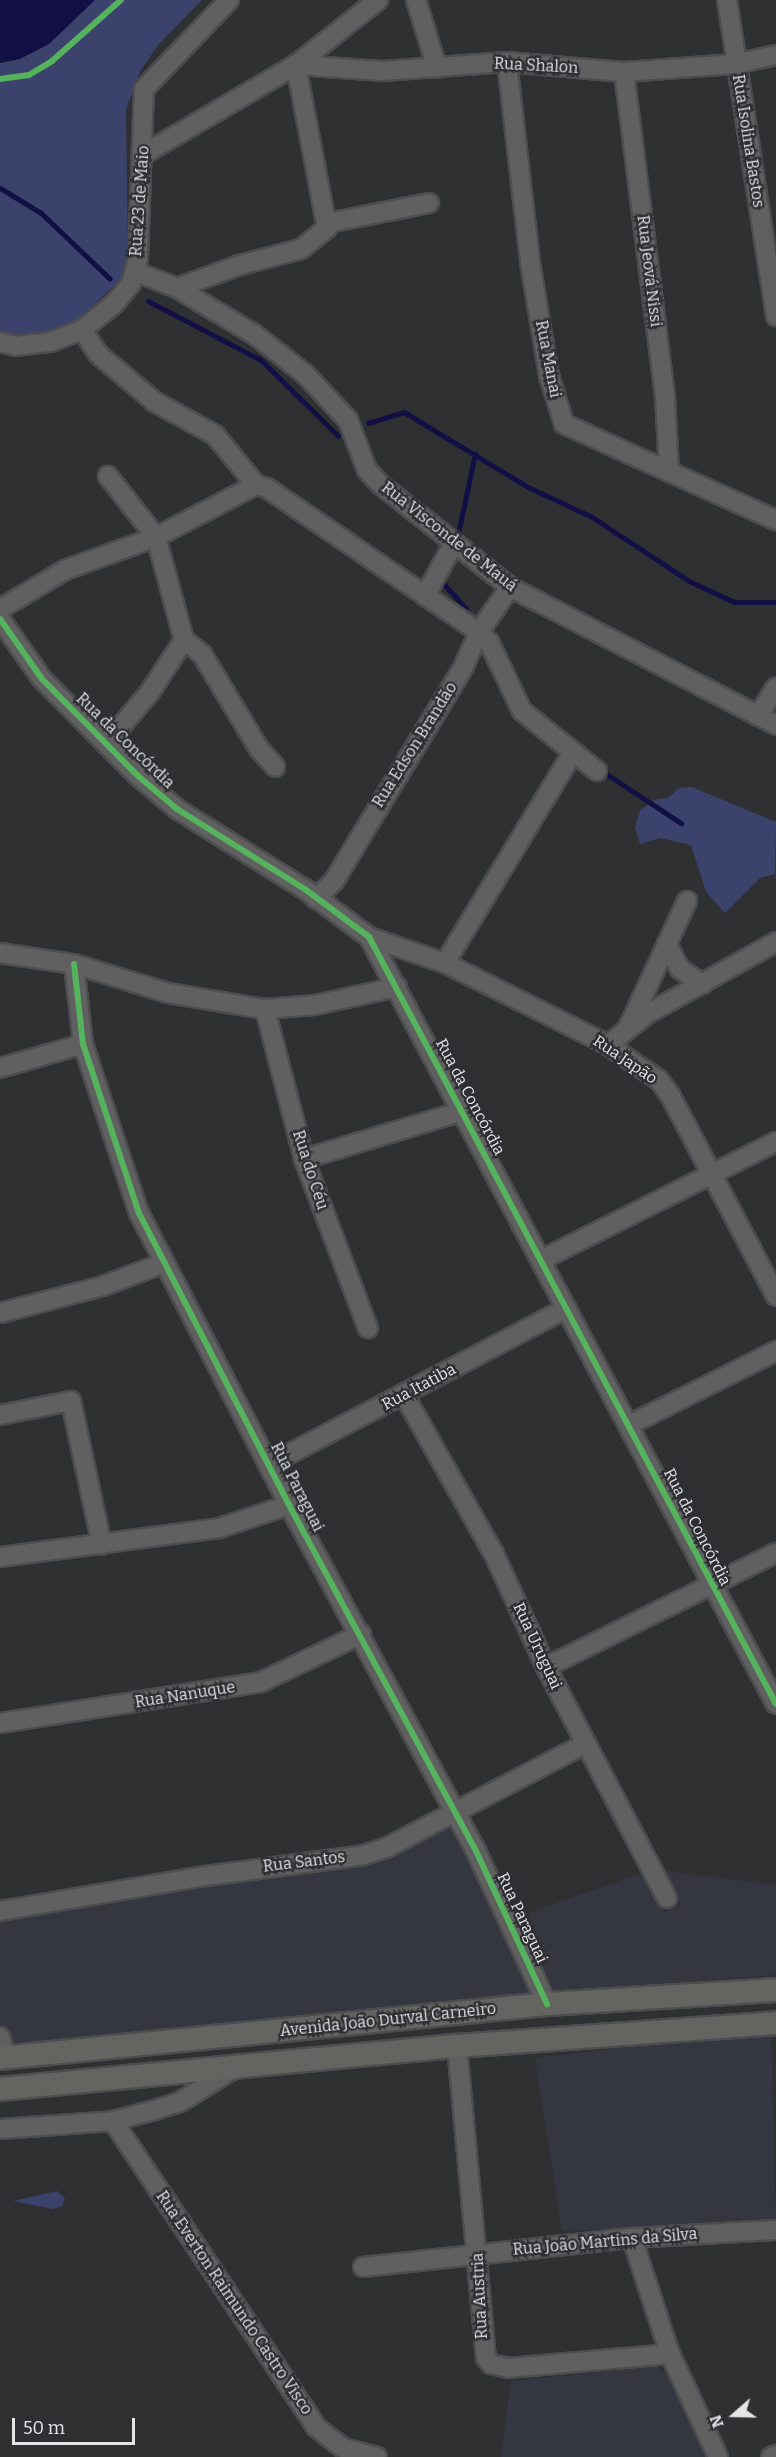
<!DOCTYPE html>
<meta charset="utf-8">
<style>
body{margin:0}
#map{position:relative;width:776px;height:2457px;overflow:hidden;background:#2f3032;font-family:Bitter,serif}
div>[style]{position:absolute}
.built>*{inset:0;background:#353740}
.green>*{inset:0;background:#3b426b}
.water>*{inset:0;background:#120f45}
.stream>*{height:5px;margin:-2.5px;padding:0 2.5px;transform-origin:2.5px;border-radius:2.5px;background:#120f45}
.roads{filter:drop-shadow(2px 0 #4d4d50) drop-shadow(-2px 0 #4d4d50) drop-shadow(0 2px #4d4d50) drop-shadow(0 -2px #4d4d50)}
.minor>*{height:18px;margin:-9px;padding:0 9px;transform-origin:9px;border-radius:9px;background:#606061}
.major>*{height:22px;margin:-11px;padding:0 11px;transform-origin:11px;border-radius:11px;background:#646460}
.cycleway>*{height:6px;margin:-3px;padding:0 3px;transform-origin:3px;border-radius:3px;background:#56b35d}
span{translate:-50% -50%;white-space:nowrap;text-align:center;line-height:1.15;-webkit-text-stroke:4.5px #2e2f33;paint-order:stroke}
.street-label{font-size:16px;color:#e4e4e7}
.north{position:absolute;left:704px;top:2385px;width:60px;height:60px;-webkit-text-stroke:4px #2e2f33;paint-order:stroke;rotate:250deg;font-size:16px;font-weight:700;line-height:24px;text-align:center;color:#e4e4e7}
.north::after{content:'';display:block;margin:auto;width:21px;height:27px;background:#e4e4e7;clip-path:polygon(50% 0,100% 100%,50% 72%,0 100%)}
.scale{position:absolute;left:12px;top:2418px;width:123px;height:27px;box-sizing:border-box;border:3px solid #e4e4e7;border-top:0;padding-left:8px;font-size:18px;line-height:21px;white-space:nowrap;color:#e4e4e7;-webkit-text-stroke:4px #2e2f33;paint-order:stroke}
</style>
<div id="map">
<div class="built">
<i style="clip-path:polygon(452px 1819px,542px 2001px,8px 2051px,0 2023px,0 1917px,350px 1863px)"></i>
<i style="clip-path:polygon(656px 1870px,776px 1885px,776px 1975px,555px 1992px,520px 1916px,642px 1873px,665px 1912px,682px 1906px)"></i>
<i style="clip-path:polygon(771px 2029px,776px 2221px,562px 2231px,535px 2058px)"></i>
<i style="clip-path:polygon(656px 2366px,670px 2375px,709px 2457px,501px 2457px,511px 2381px)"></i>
</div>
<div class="green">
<i style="clip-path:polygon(0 0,202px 0,158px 45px,141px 70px,126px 109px,128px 257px,122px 278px,77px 321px,48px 332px,17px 336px,0 332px)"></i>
<i style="clip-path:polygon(692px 787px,776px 822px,775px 874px,760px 878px,725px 913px,706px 892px,691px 845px,660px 838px,640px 844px,635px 827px,640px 810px,657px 799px,668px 798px,679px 788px)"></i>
<i style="clip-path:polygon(57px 2191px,65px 2198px,62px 2206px,53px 2209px,13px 2201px)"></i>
</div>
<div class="water">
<i style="clip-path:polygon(0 0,95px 0,49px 44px,20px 59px,0 63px)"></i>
</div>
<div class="stream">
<i style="left:0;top:188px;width:48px;rotate:31.4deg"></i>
<i style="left:41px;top:213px;width:95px;rotate:43.7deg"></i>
<i style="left:148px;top:301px;width:127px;rotate:27.6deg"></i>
<i style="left:261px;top:360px;width:108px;rotate:44.6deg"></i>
<i style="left:368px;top:423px;width:38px;rotate:-17deg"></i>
<i style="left:404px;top:412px;width:145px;rotate:31.2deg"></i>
<i style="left:528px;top:487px;width:71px;rotate:25.1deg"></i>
<i style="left:592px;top:517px;width:116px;rotate:33.4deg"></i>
<i style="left:689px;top:581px;width:50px;rotate:25deg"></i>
<i style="left:734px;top:602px;width:42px"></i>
<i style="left:459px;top:529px;width:77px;rotate:-78deg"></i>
<i style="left:444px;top:577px;width:5px;rotate:112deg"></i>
<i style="left:442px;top:582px;width:36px;rotate:48deg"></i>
<i style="left:602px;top:771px;width:95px;rotate:33.4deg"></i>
</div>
<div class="roads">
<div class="minor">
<i style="left:416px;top:0;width:71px;rotate:72.8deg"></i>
<i style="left:727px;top:0;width:320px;rotate:81.2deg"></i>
<i style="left:507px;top:62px;width:201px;rotate:83.4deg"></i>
<i style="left:530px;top:262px;width:116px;rotate:80.5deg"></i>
<i style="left:549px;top:376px;width:50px;rotate:72.6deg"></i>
<i style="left:564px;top:424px;width:233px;rotate:24.4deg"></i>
<i style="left:296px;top:65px;width:87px;rotate:3.9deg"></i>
<i style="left:383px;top:71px;width:124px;rotate:-4.2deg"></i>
<i style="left:507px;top:62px;width:117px;rotate:4.9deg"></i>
<i style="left:624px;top:72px;width:111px;rotate:-4.1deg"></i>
<i style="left:735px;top:64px;width:42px;rotate:-12.4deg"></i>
<i style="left:624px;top:72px;width:328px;rotate:82.8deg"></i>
<i style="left:665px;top:397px;width:73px;rotate:86.9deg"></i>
<i style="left:144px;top:154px;width:176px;rotate:-30.4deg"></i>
<i style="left:296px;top:65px;width:105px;rotate:-38.4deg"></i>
<i style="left:328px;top:223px;width:103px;rotate:-11.2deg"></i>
<i style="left:134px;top:271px;width:46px;rotate:21.6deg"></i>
<i style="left:177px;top:288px;width:67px;rotate:-20.1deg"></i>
<i style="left:240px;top:265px;width:63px;rotate:-14.7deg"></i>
<i style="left:301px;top:249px;width:33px;rotate:-39deg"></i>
<i style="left:327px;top:228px;width:166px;rotate:-100.8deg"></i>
<i style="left:177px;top:288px;width:90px;rotate:30.9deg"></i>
<i style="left:254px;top:334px;width:65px;rotate:38.1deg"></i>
<i style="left:305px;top:374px;width:63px;rotate:46.9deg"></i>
<i style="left:348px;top:420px;width:53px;rotate:69.2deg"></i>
<i style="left:367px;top:470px;width:19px;rotate:47deg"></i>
<i style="left:380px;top:484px;width:166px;rotate:38.4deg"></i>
<i style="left:510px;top:587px;width:300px;rotate:27.4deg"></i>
<i style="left:82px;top:330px;width:29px;rotate:56deg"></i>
<i style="left:98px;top:354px;width:75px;rotate:40.1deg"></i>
<i style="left:155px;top:402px;width:68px;rotate:28.8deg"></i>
<i style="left:215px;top:435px;width:65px;rotate:50.6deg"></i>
<i style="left:256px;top:485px;width:11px;rotate:15deg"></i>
<i style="left:267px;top:488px;width:256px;rotate:34.2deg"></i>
<i style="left:479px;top:632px;width:14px;rotate:45deg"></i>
<i style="left:489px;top:642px;width:76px;rotate:64.4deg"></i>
<i style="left:522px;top:711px;width:96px;rotate:38.7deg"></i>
<i style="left:0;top:342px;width:16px;rotate:14deg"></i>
<i style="left:16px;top:346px;width:34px;rotate:-7deg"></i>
<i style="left:50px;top:342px;width:34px;rotate:-21deg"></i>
<i style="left:82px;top:330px;width:43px;rotate:-39.3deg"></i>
<i style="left:115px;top:303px;width:26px;rotate:-51deg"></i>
<i style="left:131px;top:283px;width:26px;rotate:-74deg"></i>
<i style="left:138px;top:258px;width:169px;rotate:-88deg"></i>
<i style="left:144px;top:89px;width:123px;rotate:-46.3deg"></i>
<i style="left:425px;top:596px;width:60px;rotate:-61.3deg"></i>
<i style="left:0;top:609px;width:76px;rotate:-31deg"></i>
<i style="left:65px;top:570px;width:97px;rotate:-19.9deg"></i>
<i style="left:156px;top:537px;width:113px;rotate:-27.5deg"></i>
<i style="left:0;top:619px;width:73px;rotate:55deg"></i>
<i style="left:42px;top:679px;width:136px;rotate:45.3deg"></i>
<i style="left:138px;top:776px;width:51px;rotate:40.2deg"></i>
<i style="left:177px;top:809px;width:152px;rotate:32.1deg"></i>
<i style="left:306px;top:890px;width:79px;rotate:36.7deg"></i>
<i style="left:369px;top:937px;width:868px;rotate:62.05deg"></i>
<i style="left:184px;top:640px;width:23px;rotate:38deg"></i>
<i style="left:202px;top:654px;width:111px;rotate:59deg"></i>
<i style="left:259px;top:749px;width:24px;rotate:48deg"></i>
<i style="left:758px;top:716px;width:34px;rotate:-58deg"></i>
<i style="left:106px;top:744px;width:68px;rotate:-49.8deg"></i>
<i style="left:150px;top:692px;width:62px;rotate:-56.8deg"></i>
<i style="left:184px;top:640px;width:107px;rotate:-105.2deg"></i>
<i style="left:156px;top:537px;width:78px;rotate:-128.2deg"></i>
<i style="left:316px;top:899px;width:25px;rotate:-45deg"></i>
<i style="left:334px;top:881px;width:249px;rotate:-58.8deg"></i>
<i style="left:463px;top:668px;width:39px;rotate:-66deg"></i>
<i style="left:479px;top:632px;width:55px;rotate:-55.4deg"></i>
<i style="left:369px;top:937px;width:80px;rotate:18.9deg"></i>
<i style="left:445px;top:963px;width:182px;rotate:26.7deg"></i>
<i style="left:608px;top:1045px;width:62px;rotate:34.5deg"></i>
<i style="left:659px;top:1080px;width:19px;rotate:54deg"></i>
<i style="left:670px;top:1095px;width:227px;rotate:62.2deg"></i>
<i style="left:667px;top:944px;width:28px;rotate:63deg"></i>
<i style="left:680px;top:969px;width:27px;rotate:34deg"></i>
<i style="left:0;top:953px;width:75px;rotate:8.5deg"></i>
<i style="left:74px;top:964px;width:98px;rotate:17.1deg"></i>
<i style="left:168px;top:993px;width:98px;rotate:9.4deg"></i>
<i style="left:265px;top:1009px;width:50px;rotate:-4.6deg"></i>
<i style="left:315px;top:1005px;width:84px;rotate:-12.4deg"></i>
<i style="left:445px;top:963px;width:245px;rotate:-58.7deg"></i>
<i style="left:74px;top:964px;width:81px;rotate:83.6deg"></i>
<i style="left:83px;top:1044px;width:178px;rotate:71.7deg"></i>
<i style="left:139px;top:1213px;width:328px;rotate:62.8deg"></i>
<i style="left:289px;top:1505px;width:393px;rotate:61.6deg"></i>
<i style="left:476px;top:1851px;width:169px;rotate:65.1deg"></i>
<i style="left:265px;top:1009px;width:155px;rotate:75.4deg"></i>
<i style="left:304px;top:1159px;width:181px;rotate:69.3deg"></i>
<i style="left:629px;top:1026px;width:138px;rotate:-65.1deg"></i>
<i style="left:608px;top:1045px;width:50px;rotate:-38.5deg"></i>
<i style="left:647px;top:1014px;width:148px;rotate:-29.2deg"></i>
<i style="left:0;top:1068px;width:86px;rotate:-16.1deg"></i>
<i style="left:304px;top:1159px;width:166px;rotate:-16.8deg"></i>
<i style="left:541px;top:1260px;width:263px;rotate:-26.7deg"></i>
<i style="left:0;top:1313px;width:106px;rotate:-14.7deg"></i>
<i style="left:103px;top:1286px;width:65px;rotate:-20.7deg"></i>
<i style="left:404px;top:1395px;width:183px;rotate:60.5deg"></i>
<i style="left:494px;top:1554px;width:124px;rotate:65.3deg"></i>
<i style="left:546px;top:1667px;width:261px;rotate:62.4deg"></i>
<i style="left:0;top:1415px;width:72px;rotate:-11.2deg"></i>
<i style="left:71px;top:1401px;width:147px;rotate:77.9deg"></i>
<i style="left:629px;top:1425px;width:165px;rotate:-26.7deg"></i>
<i style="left:270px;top:1464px;width:335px;rotate:-27.7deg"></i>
<i style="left:0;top:1557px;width:221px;rotate:-7.5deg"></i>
<i style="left:219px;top:1528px;width:74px;rotate:-18.2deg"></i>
<i style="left:546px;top:1667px;width:257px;rotate:-26.4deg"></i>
<i style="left:0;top:1723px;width:264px;rotate:-8.9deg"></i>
<i style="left:261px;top:1682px;width:111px;rotate:-25.6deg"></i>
<i style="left:0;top:1911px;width:201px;rotate:-9.7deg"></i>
<i style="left:198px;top:1877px;width:167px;rotate:-7.5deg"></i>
<i style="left:364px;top:1855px;width:23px;rotate:-18deg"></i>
<i style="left:386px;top:1848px;width:225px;rotate:-27.6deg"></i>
<i style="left:0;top:2037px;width:21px;rotate:73deg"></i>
<i style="left:457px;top:2046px;width:313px;rotate:84.7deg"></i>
<i style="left:486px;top:2358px;width:8px;rotate:50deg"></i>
<i style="left:491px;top:2364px;width:17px;rotate:13deg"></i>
<i style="left:508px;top:2368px;width:163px;rotate:-4.9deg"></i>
<i style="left:113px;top:2121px;width:367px;rotate:56.4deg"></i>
<i style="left:316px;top:2427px;width:34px;rotate:38deg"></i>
<i style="left:343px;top:2448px;width:35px;rotate:15deg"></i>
<i style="left:0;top:2129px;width:113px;rotate:-4deg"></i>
<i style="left:113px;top:2121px;width:43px;rotate:-14.7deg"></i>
<i style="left:155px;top:2110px;width:26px;rotate:-18deg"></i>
<i style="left:180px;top:2102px;width:62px;rotate:-31.9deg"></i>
<i style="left:632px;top:2238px;width:122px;rotate:71.9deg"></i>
<i style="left:670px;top:2354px;width:114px;rotate:65deg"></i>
<i style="left:363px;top:2267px;width:271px;rotate:-6.2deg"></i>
<i style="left:632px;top:2238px;width:144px;rotate:-3.2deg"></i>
<i style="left:771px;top:2457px;width:5px;rotate:-22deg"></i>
</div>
<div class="major">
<i style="left:0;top:2058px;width:550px;rotate:-5.64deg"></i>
<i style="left:547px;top:2004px;width:229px;rotate:-3.5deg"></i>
<i style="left:0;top:2089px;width:459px;rotate:-5.4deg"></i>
<i style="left:457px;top:2046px;width:320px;rotate:-4.1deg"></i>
</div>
</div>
<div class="cycleway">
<i style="left:0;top:79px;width:29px;rotate:-8deg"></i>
<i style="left:29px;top:75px;width:27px;rotate:-31deg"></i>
<i style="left:52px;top:61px;width:92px;rotate:-41.5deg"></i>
<i style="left:0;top:619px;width:73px;rotate:55deg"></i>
<i style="left:42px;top:679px;width:136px;rotate:45.3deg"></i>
<i style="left:138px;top:776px;width:51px;rotate:40.2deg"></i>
<i style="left:177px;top:809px;width:152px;rotate:32.1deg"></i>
<i style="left:306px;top:890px;width:79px;rotate:36.7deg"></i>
<i style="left:369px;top:937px;width:868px;rotate:62.05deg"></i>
<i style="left:74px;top:964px;width:81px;rotate:83.6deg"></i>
<i style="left:83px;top:1044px;width:178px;rotate:71.7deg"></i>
<i style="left:139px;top:1213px;width:328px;rotate:62.8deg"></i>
<i style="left:289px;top:1505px;width:393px;rotate:61.6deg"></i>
<i style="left:476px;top:1851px;width:169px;rotate:65.1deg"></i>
</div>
<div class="street-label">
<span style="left:536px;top:66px;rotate:3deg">Rua Shalon</span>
<span style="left:748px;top:141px;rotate:81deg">Rua Isolina Bastos</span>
<span style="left:140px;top:201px;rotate:-86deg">Rua 23 de Maio</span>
<span style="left:649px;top:271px;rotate:83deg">Rua Jeová Nissi</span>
<span style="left:548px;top:359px;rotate:79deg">Rua Manai</span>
<span style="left:449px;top:537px;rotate:38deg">Rua Visconde de Mauá</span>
<span style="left:125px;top:741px;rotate:44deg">Rua da Concórdia</span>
<span style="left:415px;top:745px;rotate:-58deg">Rua Edson Brandão</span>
<span style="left:625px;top:1060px;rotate:34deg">Rua Japão</span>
<span style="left:470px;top:1097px;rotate:62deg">Rua da Concórdia</span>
<span style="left:310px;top:1170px;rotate:72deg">Rua do Céu</span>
<span style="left:419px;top:1387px;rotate:-28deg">Rua Itatiba</span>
<span style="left:297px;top:1487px;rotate:63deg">Rua Paraguai</span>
<span style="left:697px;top:1527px;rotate:63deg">Rua da Concórdia</span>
<span style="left:537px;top:1646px;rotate:65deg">Rua Uruguai</span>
<span style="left:185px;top:1695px;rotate:-9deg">Rua Nanuque</span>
<span style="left:304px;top:1862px;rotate:-7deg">Rua Santos</span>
<span style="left:522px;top:1918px;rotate:65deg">Rua Paraguai</span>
<span style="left:388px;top:2020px;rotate:-6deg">Avenida João Durval Carneiro</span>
<span style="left:605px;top:2242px;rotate:-5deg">Rua João Martins da Silva</span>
<span style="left:480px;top:2296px;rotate:-93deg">Rua Austria</span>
<span style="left:234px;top:2303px;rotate:56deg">Rua Everton Raimundo Castro Visco</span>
</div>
<div class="north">N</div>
<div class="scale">50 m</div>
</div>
